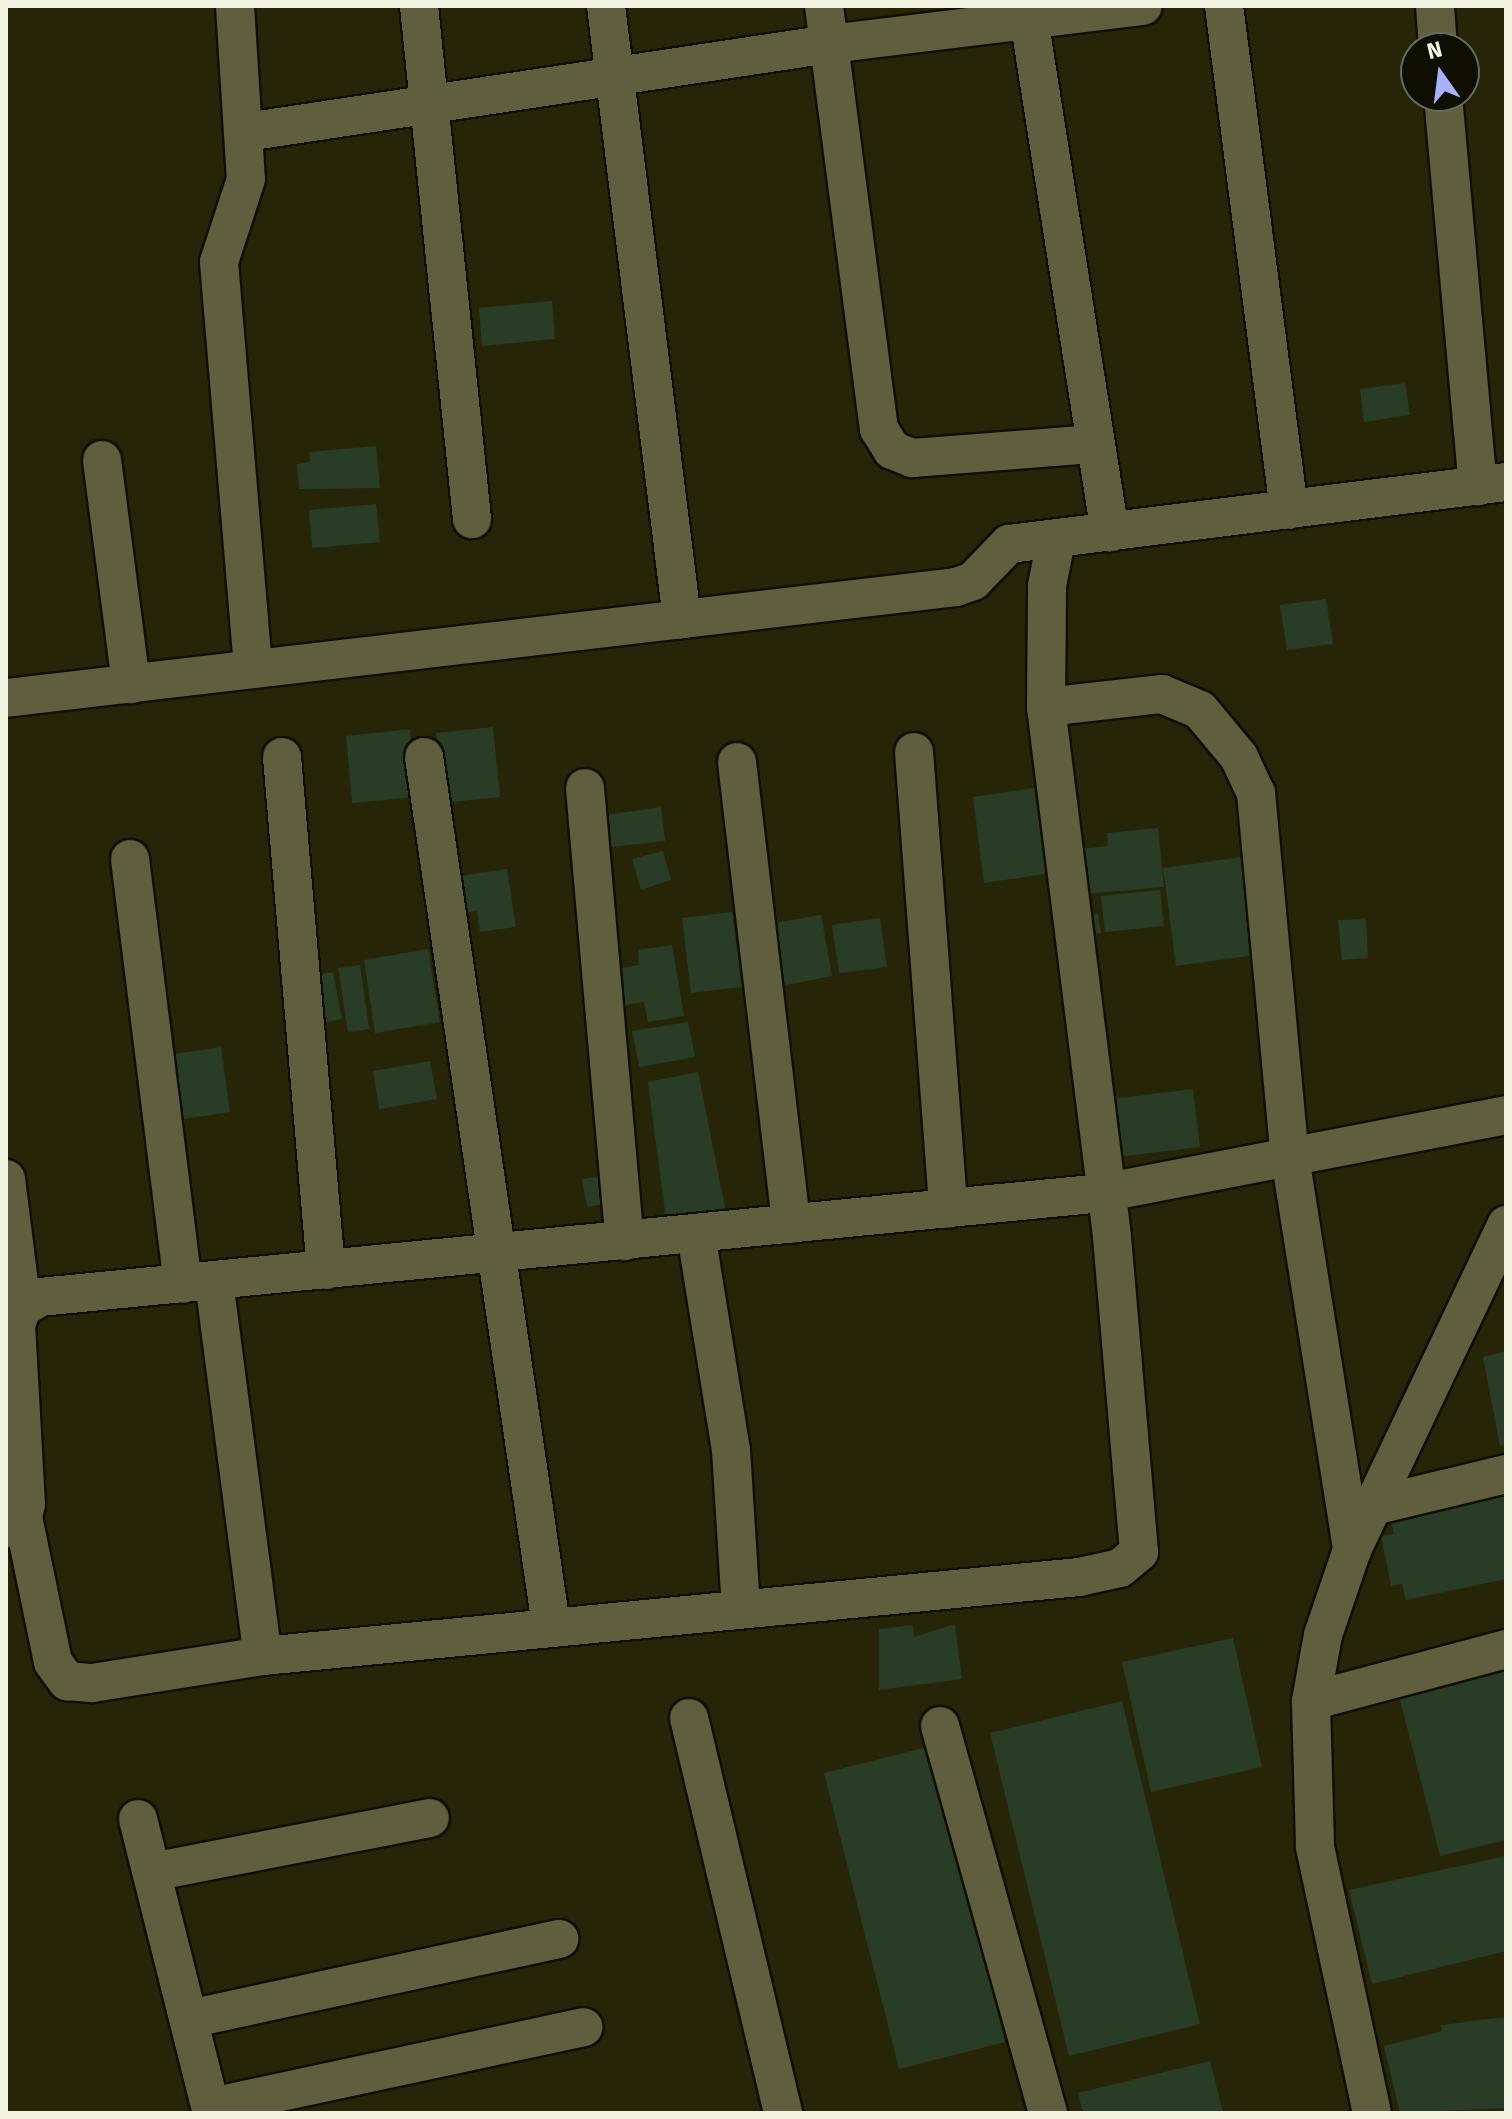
<!DOCTYPE html>
<style>
body{margin:0}
#map{position:relative;width:1512px;height:2119px;overflow:hidden;background:#272507;font-family:"Fira Sans",sans-serif}
div>[style]{position:absolute}
.building>*{inset:0;background:#293d26}
.roads{filter:drop-shadow(2px 0 #100e00) drop-shadow(-2px 0 #100e00) drop-shadow(0 2px #100e00) drop-shadow(0 -2px #100e00)}
.minor>*{height:38px;margin:-19px;padding:0 19px;transform-origin:19px;border-radius:19px;background:#5f5e3f}
span{translate:-50% -50%;white-space:nowrap;text-align:center;line-height:1.15;-webkit-text-stroke:8px #0e0e03;paint-order:stroke}
.frame{position:absolute;inset:0;border:8px solid #f3f3e1;pointer-events:none}
.north{position:absolute;left:1400px;top:32px;width:80px;height:80px;box-sizing:border-box;background:#0e0e03;border:2px solid #6a6a5c;border-radius:50%;rotate:346deg;font-size:22px;font-weight:700;line-height:32px;text-align:center;color:#f3f3e1}
.north::after{content:'';display:block;margin:auto;width:28px;height:36px;background:#a7b1fc;clip-path:polygon(50% 0,100% 100%,50% 72%,0 100%)}
</style>
<div id="map">
<div class="building">
<i style="clip-path:polygon(552px 301px,555px 339px,482px 346px,479px 308px)"></i>
<i style="clip-path:polygon(1405px 383px,1410px 415px,1364px 422px,1360px 389px)"></i>
<i style="clip-path:polygon(376px 446px,380px 488px,299px 489px,297px 464px,310px 462px,309px 452px)"></i>
<i style="clip-path:polygon(376px 504px,380px 542px,312px 548px,309px 510px)"></i>
<i style="clip-path:polygon(1326px 599px,1333px 644px,1287px 650px,1280px 605px)"></i>
<i style="clip-path:polygon(493px 727px,500px 797px,442px 803px,436px 733px)"></i>
<i style="clip-path:polygon(410px 729px,416px 797px,352px 803px,346px 736px)"></i>
<i style="clip-path:polygon(1034px 788px,1046px 874px,984px 883px,973px 797px)"></i>
<i style="clip-path:polygon(661px 807px,665px 841px,603px 848px,599px 816px)"></i>
<i style="clip-path:polygon(1158px 828px,1164px 887px,1084px 894px,1080px 849px,1108px 846px,1107px 833px)"></i>
<i style="clip-path:polygon(663px 851px,671px 880px,641px 890px,632px 859px)"></i>
<i style="clip-path:polygon(1249px 856px,1262px 954px,1176px 966px,1163px 868px)"></i>
<i style="clip-path:polygon(507px 869px,516px 927px,480px 932px,477px 911px,450px 914px,444px 878px)"></i>
<i style="clip-path:polygon(1160px 890px,1164px 926px,1105px 932px,1101px 896px)"></i>
<i style="clip-path:polygon(732px 912px,742px 987px,691px 993px,682px 918px)"></i>
<i style="clip-path:polygon(1098px 914px,1101px 933px,1084px 935px,1081px 917px)"></i>
<i style="clip-path:polygon(821px 915px,832px 976px,777px 987px,769px 924px)"></i>
<i style="clip-path:polygon(880px 918px,887px 967px,839px 973px,832px 925px)"></i>
<i style="clip-path:polygon(1366px 919px,1368px 958px,1342px 960px,1338px 920px)"></i>
<i style="clip-path:polygon(672px 945px,684px 1016px,648px 1022px,644px 1002px,615px 1007px,610px 970px,639px 965px,638px 950px)"></i>
<i style="clip-path:polygon(428px 949px,440px 1022px,375px 1033px,364px 960px)"></i>
<i style="clip-path:polygon(360px 965px,369px 1029px,348px 1032px,338px 968px)"></i>
<i style="clip-path:polygon(333px 972px,342px 1019px,316px 1024px,306px 977px)"></i>
<i style="clip-path:polygon(688px 1022px,695px 1057px,639px 1067px,632px 1031px)"></i>
<i style="clip-path:polygon(221px 1047px,230px 1112px,170px 1121px,161px 1056px)"></i>
<i style="clip-path:polygon(430px 1061px,437px 1099px,379px 1109px,373px 1071px)"></i>
<i style="clip-path:polygon(698px 1072px,725px 1208px,666px 1220px,648px 1082px)"></i>
<i style="clip-path:polygon(1193px 1089px,1200px 1147px,1117px 1157px,1110px 1099px)"></i>
<i style="clip-path:polygon(610px 1175px,615px 1202px,587px 1207px,582px 1179px)"></i>
<i style="clip-path:polygon(1506px 1351px,1506px 1445px,1500px 1446px,1483px 1357px)"></i>
<i style="clip-path:polygon(1506px 1489px,1506px 1579px,1406px 1600px,1402px 1584px,1391px 1586px,1381px 1536px,1394px 1534px,1390px 1515px)"></i>
<i style="clip-path:polygon(955px 1624px,962px 1679px,879px 1690px,879px 1629px,913px 1625px,914px 1637px)"></i>
<i style="clip-path:polygon(1233px 1638px,1262px 1767px,1151px 1792px,1122px 1662px)"></i>
<i style="clip-path:polygon(1506px 1661px,1506px 1840px,1440px 1856px,1397px 1688px)"></i>
<i style="clip-path:polygon(1122px 1701px,1200px 2024px,1069px 2056px,990px 1733px)"></i>
<i style="clip-path:polygon(931px 1746px,1005px 2042px,899px 2069px,824px 1773px)"></i>
<i style="clip-path:polygon(1506px 1856px,1506px 1951px,1372px 1984px,1349px 1890px)"></i>
<i style="clip-path:polygon(1506px 2017px,1506px 2108px,1400px 2113px,1384px 2046px,1442px 2031px,1441px 2025px)"></i>
<i style="clip-path:polygon(1210px 2061px,1223px 2113px,1083px 2113px,1078px 2093px)"></i>
</div>
<div class="roads">
<div class="minor">
<i style="left:235px;top:6px;width:173px;rotate:86.4deg"></i>
<i style="left:246px;top:179px;width:87px;rotate:108deg"></i>
<i style="left:219px;top:262px;width:408px;rotate:85.2deg"></i>
<i style="left:419px;top:6px;width:516px;rotate:84.1deg"></i>
<i style="left:606px;top:6px;width:618px;rotate:82.93deg"></i>
<i style="left:824px;top:6px;width:427px;rotate:82.6deg"></i>
<i style="left:879px;top:429px;width:25px;rotate:58deg"></i>
<i style="left:892px;top:450px;width:22px;rotate:22deg"></i>
<i style="left:912px;top:458px;width:184px;rotate:-4.4deg"></i>
<i style="left:1027px;top:6px;width:533px;rotate:81.05deg"></i>
<i style="left:1224px;top:6px;width:508px;rotate:82.65deg"></i>
<i style="left:1435px;top:6px;width:42px;rotate:85.9deg"></i>
<i style="left:1443px;top:96px;width:392px;rotate:84.9deg"></i>
<i style="left:246px;top:132px;width:590px;rotate:-8.58deg"></i>
<i style="left:829px;top:44px;width:316px;rotate:-6.9deg"></i>
<i style="left:102px;top:460px;width:226px;rotate:82.6deg"></i>
<i style="left:6px;top:698px;width:956px;rotate:-6.66deg"></i>
<i style="left:956px;top:587px;width:18px;rotate:-19deg"></i>
<i style="left:973px;top:581px;width:52px;rotate:-45.8deg"></i>
<i style="left:1009px;top:544px;width:501px;rotate:-7.11deg"></i>
<i style="left:1046px;top:707px;width:117px;rotate:-6.4deg"></i>
<i style="left:1162px;top:694px;width:41px;rotate:22.8deg"></i>
<i style="left:1200px;top:710px;width:61px;rotate:50.3deg"></i>
<i style="left:1239px;top:757px;width:40px;rotate:65deg"></i>
<i style="left:1256px;top:793px;width:366px;rotate:84.7deg"></i>
<i style="left:1290px;top:1157px;width:398px;rotate:81deg"></i>
<i style="left:914px;top:752px;width:458px;rotate:85.7deg"></i>
<i style="left:282px;top:757px;width:515px;rotate:85.1deg"></i>
<i style="left:424px;top:757px;width:877px;rotate:81.68deg"></i>
<i style="left:737px;top:762px;width:465px;rotate:83.3deg"></i>
<i style="left:585px;top:788px;width:455px;rotate:85deg"></i>
<i style="left:130px;top:859px;width:428px;rotate:82.9deg"></i>
<i style="left:6px;top:1179px;width:130px;rotate:82.9deg"></i>
<i style="left:696px;top:1234px;width:219px;rotate:80.8deg"></i>
<i style="left:731px;top:1450px;width:159px;rotate:86.4deg"></i>
<i style="left:214px;top:1281px;width:378px;rotate:82.6deg"></i>
<i style="left:1373px;top:1506px;width:137px;rotate:-13.5deg"></i>
<i style="left:23px;top:1517px;width:148px;rotate:78.3deg"></i>
<i style="left:53px;top:1662px;width:24px;rotate:54deg"></i>
<i style="left:67px;top:1681px;width:25px;rotate:5deg"></i>
<i style="left:92px;top:1683px;width:173px;rotate:-9deg"></i>
<i style="left:263px;top:1656px;width:820px;rotate:-5.53deg"></i>
<i style="left:1079px;top:1577px;width:42px;rotate:-12.4deg"></i>
<i style="left:1120px;top:1568px;width:25px;rotate:-40deg"></i>
<i style="left:1139px;top:1552px;width:317px;rotate:-94.9deg"></i>
<i style="left:1112px;top:1236px;width:533px;rotate:-97.11deg"></i>
<i style="left:1046px;top:707px;width:121px;rotate:-89.5deg"></i>
<i style="left:1047px;top:586px;width:47px;rotate:-78.9deg"></i>
<i style="left:6px;top:1528px;width:20px;rotate:-33deg"></i>
<i style="left:23px;top:1517px;width:13px;rotate:-77deg"></i>
<i style="left:26px;top:1504px;width:179px;rotate:-93.2deg"></i>
<i style="left:16px;top:1325px;width:18px;rotate:-71deg"></i>
<i style="left:22px;top:1308px;width:21px;rotate:-31deg"></i>
<i style="left:40px;top:1297px;width:1067px;rotate:-5.59deg"></i>
<i style="left:1102px;top:1193px;width:411px;rotate:-10.9deg"></i>
<i style="left:1311px;top:1701px;width:202px;rotate:-14.9deg"></i>
<i style="left:689px;top:1718px;width:406px;rotate:76.6deg"></i>
<i style="left:940px;top:1726px;width:402px;rotate:74.4deg"></i>
<i style="left:138px;top:1819px;width:303px;rotate:75.9deg"></i>
<i style="left:152px;top:1872px;width:283px;rotate:-11deg"></i>
<i style="left:189px;top:2019px;width:379px;rotate:-12.2deg"></i>
<i style="left:211px;top:2107px;width:381px;rotate:-12.1deg"></i>
<i style="left:1372px;top:2113px;width:273px;rotate:-102.1deg"></i>
<i style="left:1315px;top:1846px;width:145px;rotate:-91.6deg"></i>
<i style="left:1311px;top:1701px;width:67px;rotate:-79.7deg"></i>
<i style="left:1323px;top:1635px;width:90px;rotate:-71.2deg"></i>
<i style="left:1352px;top:1550px;width:360px;rotate:-64.6deg"></i>
</div>
</div>
<div class="frame"></div>
<div class="north">N</div>
</div>
